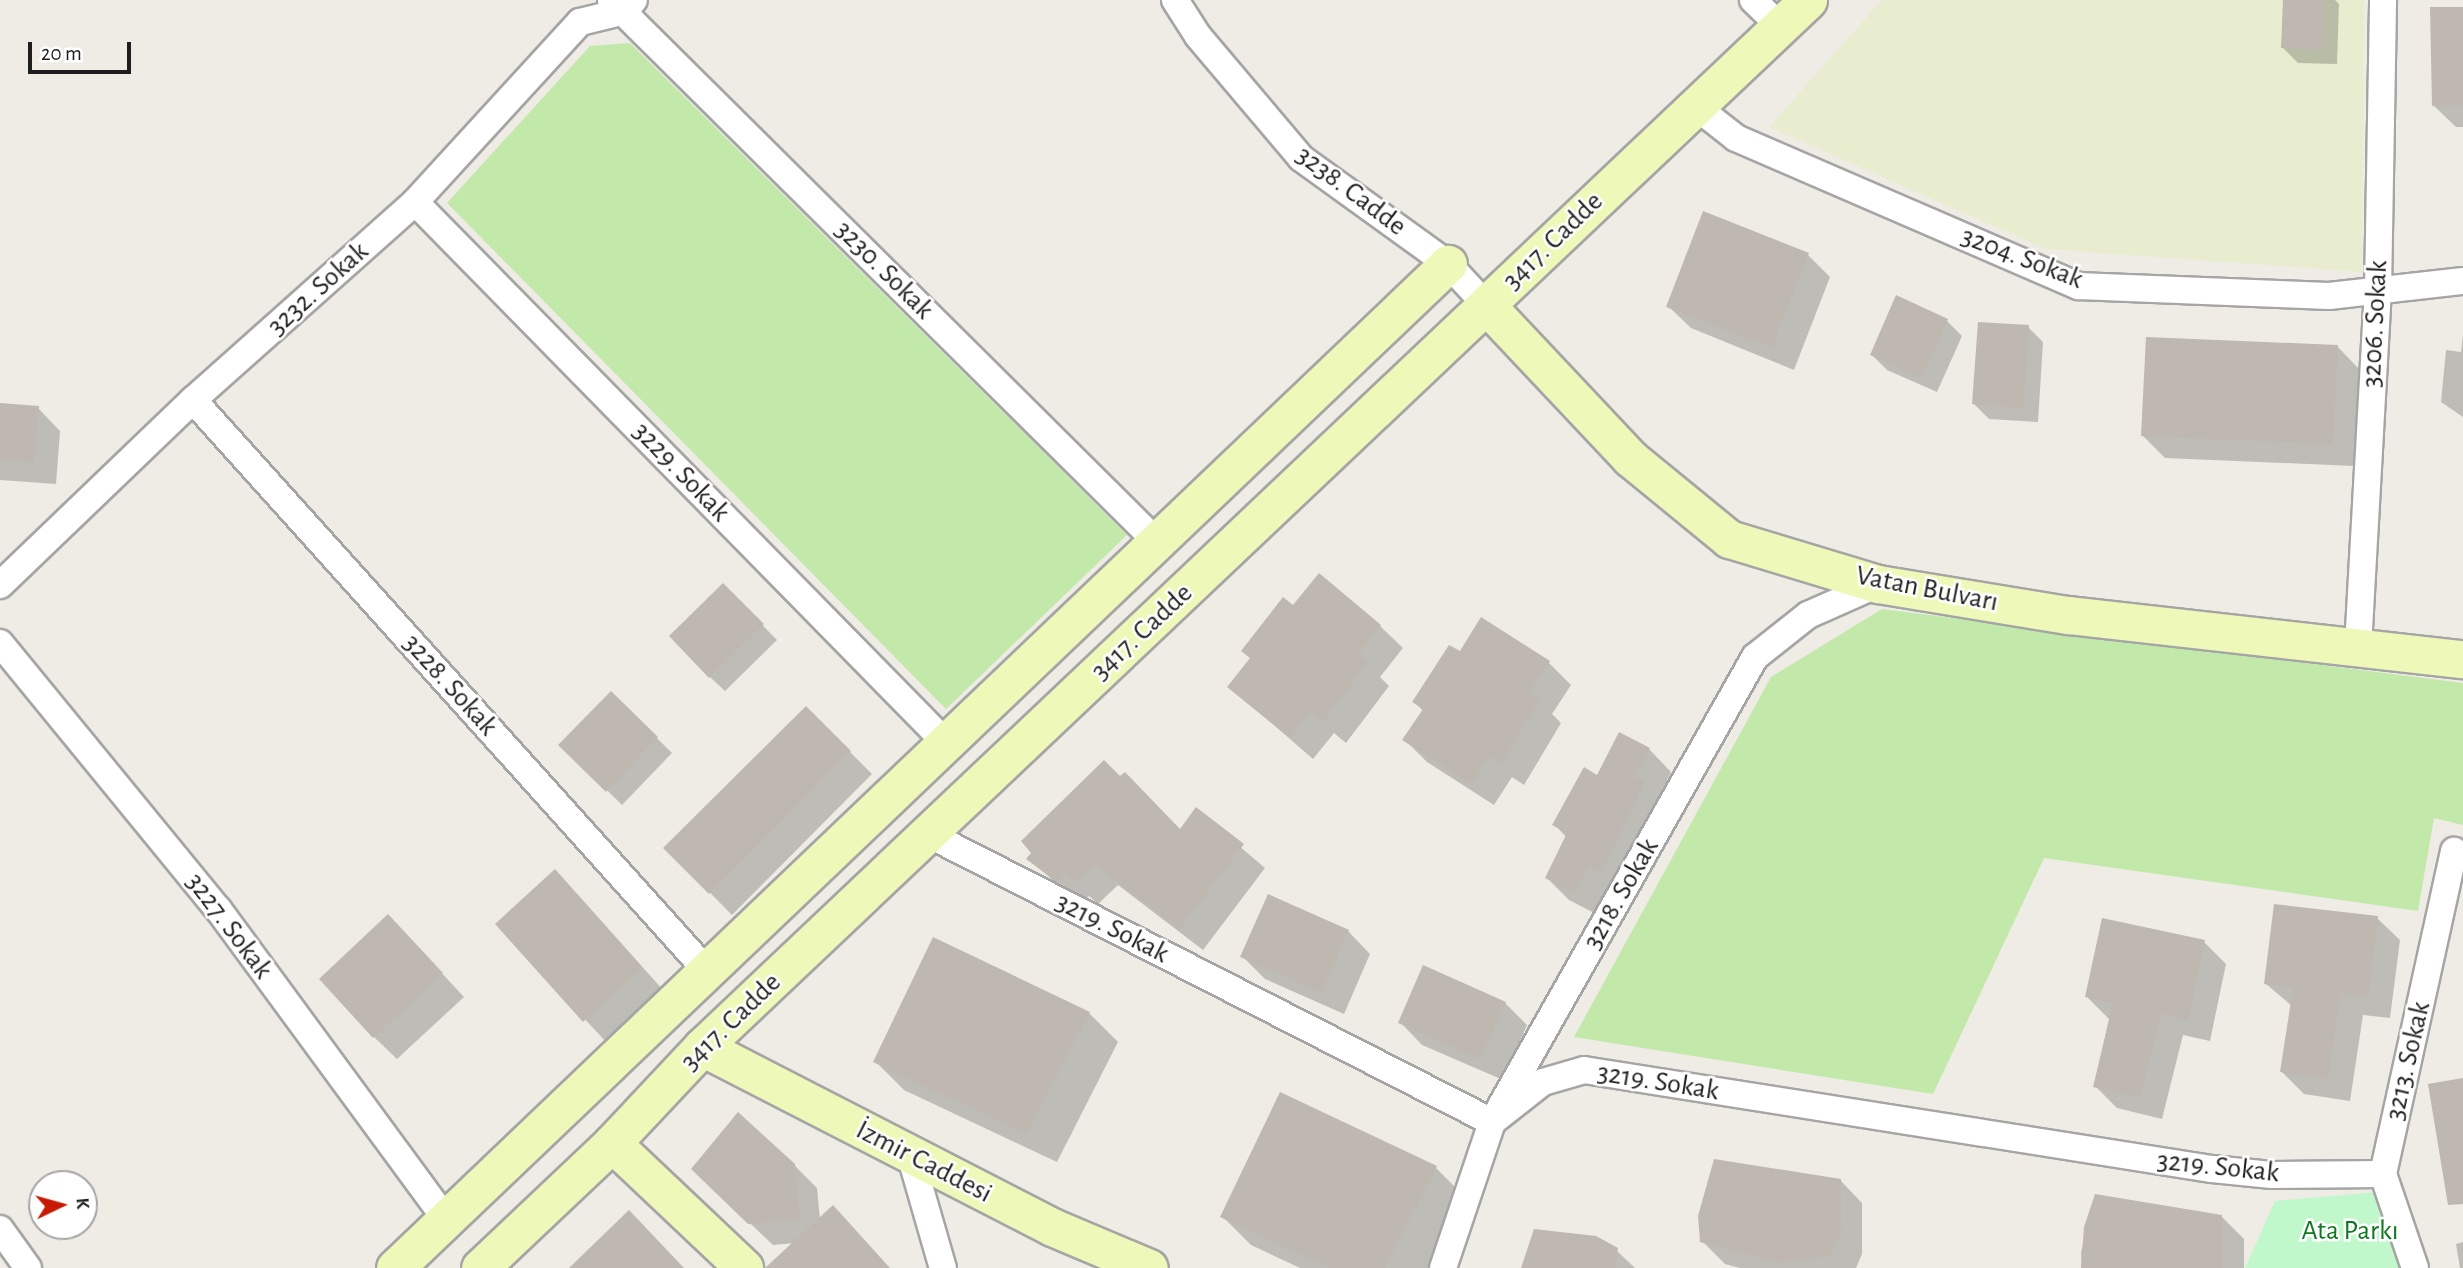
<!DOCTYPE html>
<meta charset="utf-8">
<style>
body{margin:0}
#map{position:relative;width:2463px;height:1268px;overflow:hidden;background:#eeece4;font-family:"Alegreya Sans",sans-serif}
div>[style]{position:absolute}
.farmland>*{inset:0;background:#e8edcf}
.grass>*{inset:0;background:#c2e8aa}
.park>*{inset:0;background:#c1f8cb}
.shadow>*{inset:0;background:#0003}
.building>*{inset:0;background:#bfb8b0}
.roads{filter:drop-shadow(2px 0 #a5a5a5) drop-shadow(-2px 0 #a5a5a5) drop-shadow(0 2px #a5a5a5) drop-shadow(0 -2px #a5a5a5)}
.street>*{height:26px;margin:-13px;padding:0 13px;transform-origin:13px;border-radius:13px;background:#fff}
.secondary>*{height:37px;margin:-18.5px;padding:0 18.5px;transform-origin:18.5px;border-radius:18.5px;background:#eef8b8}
span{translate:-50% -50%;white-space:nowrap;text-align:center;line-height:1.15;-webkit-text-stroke:5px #fff;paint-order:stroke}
.street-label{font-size:28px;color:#1e1e1e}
.park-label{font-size:28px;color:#0e7922}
.north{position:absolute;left:28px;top:1170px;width:70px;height:70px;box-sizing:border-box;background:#fff;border:2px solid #a5a5a5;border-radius:50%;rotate:85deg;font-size:19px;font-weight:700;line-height:28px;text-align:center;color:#1e1e1e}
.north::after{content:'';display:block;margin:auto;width:24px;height:32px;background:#c71904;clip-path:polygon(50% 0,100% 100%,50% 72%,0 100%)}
.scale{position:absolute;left:28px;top:42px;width:103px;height:32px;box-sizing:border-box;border:4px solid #1e1e1e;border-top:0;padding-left:9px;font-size:21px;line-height:24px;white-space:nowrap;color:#1e1e1e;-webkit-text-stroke:5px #fff;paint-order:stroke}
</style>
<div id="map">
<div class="farmland">
<i style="clip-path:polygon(1882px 0,2364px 0,2362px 272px,2046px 249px,1769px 127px)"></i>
</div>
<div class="grass">
<i style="clip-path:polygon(630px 43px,1127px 535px,946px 709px,447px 203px,590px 46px)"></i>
<i style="clip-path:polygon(1882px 609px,2463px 683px,2463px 825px,2434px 818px,2418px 911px,2044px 858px,1933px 1094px,1574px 1037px,1771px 677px)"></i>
</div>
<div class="park">
<i style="clip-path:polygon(2378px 1192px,2403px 1268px,2245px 1268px,2275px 1201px)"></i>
</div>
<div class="shadow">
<i style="clip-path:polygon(2284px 0,2335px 0,2339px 4px,2337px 64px,2298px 63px,2283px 48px)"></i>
<i style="clip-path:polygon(2463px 8px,2463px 127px,2456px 127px,2433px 105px)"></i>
<i style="clip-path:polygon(1808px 255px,1830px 277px,1794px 370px,1691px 328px,1668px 306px)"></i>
<i style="clip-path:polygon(1947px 321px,1962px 336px,1937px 392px,1887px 370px,1872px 355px)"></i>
<i style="clip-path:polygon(2028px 327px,2043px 342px,2038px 422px,1989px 419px,1974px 404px)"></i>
<i style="clip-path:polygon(2463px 335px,2463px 417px,2441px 402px,2446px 350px,2461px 352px)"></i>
<i style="clip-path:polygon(2337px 346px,2359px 369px,2354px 466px,2165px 458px,2142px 435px)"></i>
<i style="clip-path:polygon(0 405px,38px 408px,60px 431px,56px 484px,0 480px)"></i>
<i style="clip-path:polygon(723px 585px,777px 640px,725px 691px,710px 677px)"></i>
<i style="clip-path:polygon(1293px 607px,1380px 626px,1403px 648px,1380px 677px,1389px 686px,1346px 743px,1334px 733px,1313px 759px,1230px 687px)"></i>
<i style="clip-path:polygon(1460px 653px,1548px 662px,1571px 685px,1552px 714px,1561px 723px,1524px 785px,1512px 777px,1494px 805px,1427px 762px,1405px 740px,1423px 711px,1415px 702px)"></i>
<i style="clip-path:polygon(611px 693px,672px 753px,622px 805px,561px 745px)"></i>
<i style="clip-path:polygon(806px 708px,872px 774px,732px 915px,666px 848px)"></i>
<i style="clip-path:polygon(1649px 749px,1671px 772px,1658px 798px,1666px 806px,1598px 915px,1569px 900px,1547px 878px,1567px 838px,1555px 825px)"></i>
<i style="clip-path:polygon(1197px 810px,1265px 868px,1203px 950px,1118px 885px,1098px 904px,1089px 896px,1081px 904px,1028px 859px,1180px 831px)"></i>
<i style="clip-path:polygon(577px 894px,664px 991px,607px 1043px,497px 924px)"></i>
<i style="clip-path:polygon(2377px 918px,2400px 940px,2390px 1018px,2363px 1015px,2350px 1101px,2304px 1094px,2282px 1072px,2292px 1006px,2266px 984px)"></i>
<i style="clip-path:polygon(1348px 931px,1370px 954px,1344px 1014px,1265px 979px,1243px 957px)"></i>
<i style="clip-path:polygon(410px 939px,464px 997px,397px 1059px,374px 1037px)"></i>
<i style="clip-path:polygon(2204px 942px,2226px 964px,2210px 1041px,2183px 1035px,2162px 1119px,2117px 1108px,2095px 1086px,2109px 1019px,2087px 997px)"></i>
<i style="clip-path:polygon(1505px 1003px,1527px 1025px,1503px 1080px,1422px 1045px,1400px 1022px)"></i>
<i style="clip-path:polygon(1089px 1013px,1118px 1042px,1057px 1162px,904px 1090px,875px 1061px)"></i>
<i style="clip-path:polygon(794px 1165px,817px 1188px,820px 1220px,890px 1268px,790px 1268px,795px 1243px,773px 1245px,716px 1191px)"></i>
<i style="clip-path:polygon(1436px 1168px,1465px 1197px,1428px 1268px,1300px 1268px,1251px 1245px,1222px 1216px)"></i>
<i style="clip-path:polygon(1840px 1180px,1862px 1203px,1862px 1254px,1856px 1268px,1740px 1268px,1725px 1264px,1702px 1241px)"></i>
<i style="clip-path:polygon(2097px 1196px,2221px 1216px,2244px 1239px,2244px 1268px,2082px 1268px,2081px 1252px)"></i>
<i style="clip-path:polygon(2463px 1242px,2463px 1268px,2460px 1268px,2456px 1244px)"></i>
<i style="clip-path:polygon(1616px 1250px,1635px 1268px,1523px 1268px)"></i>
</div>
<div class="building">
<i style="clip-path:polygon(2283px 0,2324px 0,2322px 50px,2281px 48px)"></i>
<i style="clip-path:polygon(2430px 7px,2463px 7px,2463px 105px,2432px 106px)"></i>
<i style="clip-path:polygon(1703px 211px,1809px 253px,1772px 348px,1666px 307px)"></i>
<i style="clip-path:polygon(1896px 295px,1948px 319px,1922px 378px,1870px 355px)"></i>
<i style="clip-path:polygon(1978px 322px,2029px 325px,2023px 408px,1972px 404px)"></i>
<i style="clip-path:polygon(2146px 337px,2338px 345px,2333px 444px,2141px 436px)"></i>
<i style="clip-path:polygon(0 403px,39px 406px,34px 463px,0 460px)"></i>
<i style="clip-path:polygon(1319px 573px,1381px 625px,1359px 653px,1368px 662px,1323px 722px,1311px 712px,1290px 738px,1227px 687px,1250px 658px,1241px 651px,1283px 597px,1293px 605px)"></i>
<i style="clip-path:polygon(723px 583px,764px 624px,709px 678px,669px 636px)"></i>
<i style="clip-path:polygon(1481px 617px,1550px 661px,1529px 692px,1540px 699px,1501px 764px,1489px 756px,1471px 784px,1402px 740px,1423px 709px,1412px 702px,1449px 645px,1460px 651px)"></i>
<i style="clip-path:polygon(611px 691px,658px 737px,606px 792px,558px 745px)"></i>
<i style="clip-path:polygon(806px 706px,851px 751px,709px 894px,663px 848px)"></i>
<i style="clip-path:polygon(1619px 732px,1650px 748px,1635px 777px,1645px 782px,1601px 873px,1589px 867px,1576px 894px,1545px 878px,1567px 833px,1552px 825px,1584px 767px,1597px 775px)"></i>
<i style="clip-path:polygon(1104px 760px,1120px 776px,1125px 772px,1180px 829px,1196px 807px,1244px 844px,1180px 929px,1094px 864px,1074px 883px,1066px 874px,1057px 882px,1026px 859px,1031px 853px,1021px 841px)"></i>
<i style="clip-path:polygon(555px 869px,643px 968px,583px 1022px,495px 924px)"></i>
<i style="clip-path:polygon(1268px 894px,1349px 930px,1321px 993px,1240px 957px)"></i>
<i style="clip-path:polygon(2274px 904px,2378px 916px,2368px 997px,2341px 993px,2328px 1079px,2280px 1072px,2293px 988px,2264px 984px)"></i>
<i style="clip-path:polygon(388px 914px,443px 973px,373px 1038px,319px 979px)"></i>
<i style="clip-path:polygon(2102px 918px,2205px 940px,2188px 1020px,2161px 1014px,2140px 1098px,2093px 1087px,2113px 1003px,2085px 997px)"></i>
<i style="clip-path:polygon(933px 937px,1090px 1012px,1027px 1134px,873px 1062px)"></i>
<i style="clip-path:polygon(1423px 965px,1506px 1002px,1480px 1059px,1398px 1023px)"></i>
<i style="clip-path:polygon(2463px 1078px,2463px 1204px,2448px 1205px,2428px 1084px)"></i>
<i style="clip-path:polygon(1280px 1092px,1437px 1166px,1385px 1268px,1330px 1268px,1220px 1217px)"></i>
<i style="clip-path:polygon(738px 1112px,795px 1164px,800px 1219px,748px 1224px,691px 1169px)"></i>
<i style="clip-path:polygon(1714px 1159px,1841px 1179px,1841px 1231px,1830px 1256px,1780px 1263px,1700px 1242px,1698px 1216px)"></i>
<i style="clip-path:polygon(2095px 1194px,2222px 1215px,2222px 1268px,2081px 1268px,2084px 1227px)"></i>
<i style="clip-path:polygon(833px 1205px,890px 1268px,765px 1268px)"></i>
<i style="clip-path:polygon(629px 1210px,684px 1268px,569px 1268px)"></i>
<i style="clip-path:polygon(1534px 1229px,1596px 1236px,1618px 1248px,1615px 1268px,1521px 1268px)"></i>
</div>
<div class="roads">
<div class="street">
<i style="left:611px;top:0;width:768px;rotate:44.79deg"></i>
<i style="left:1175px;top:0;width:43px;rotate:57.4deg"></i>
<i style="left:1198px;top:36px;width:160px;rotate:49.8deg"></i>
<i style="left:1301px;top:158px;width:181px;rotate:35.8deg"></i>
<i style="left:1448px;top:264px;width:57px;rotate:47.1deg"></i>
<i style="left:1753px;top:0;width:37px;rotate:44deg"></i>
<i style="left:1694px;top:105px;width:53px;rotate:38.2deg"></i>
<i style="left:1736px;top:138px;width:373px;rotate:23.4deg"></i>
<i style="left:2078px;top:286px;width:251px;rotate:2.3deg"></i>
<i style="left:2329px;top:296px;width:135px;rotate:-6.4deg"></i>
<i style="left:415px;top:202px;width:758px;rotate:45.53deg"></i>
<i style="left:193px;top:400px;width:768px;rotate:48.01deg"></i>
<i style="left:0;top:585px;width:267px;rotate:-43.8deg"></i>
<i style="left:193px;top:400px;width:297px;rotate:-41.7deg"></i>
<i style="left:415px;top:202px;width:244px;rotate:-47.5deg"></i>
<i style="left:580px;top:22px;width:46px;rotate:-13.7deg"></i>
<i style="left:625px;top:11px;width:14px;rotate:-51deg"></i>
<i style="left:0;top:643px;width:344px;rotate:50.7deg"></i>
<i style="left:218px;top:909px;width:385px;rotate:53.7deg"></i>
<i style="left:2358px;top:647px;width:357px;rotate:-86.8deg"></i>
<i style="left:2378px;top:291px;width:291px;rotate:-89deg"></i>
<i style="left:928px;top:834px;width:633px;rotate:27.05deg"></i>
<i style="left:1492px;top:1122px;width:65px;rotate:-38.1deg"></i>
<i style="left:1543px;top:1082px;width:43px;rotate:-16.3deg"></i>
<i style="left:1584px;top:1070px;width:636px;rotate:8.96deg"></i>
<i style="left:2212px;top:1169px;width:60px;rotate:5.7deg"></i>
<i style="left:2272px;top:1175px;width:111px;rotate:-0.5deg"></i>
<i style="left:910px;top:1154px;width:119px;rotate:73.9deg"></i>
<i style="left:0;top:1229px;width:48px;rotate:54.3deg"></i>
<i style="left:1443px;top:1268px;width:154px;rotate:-71.4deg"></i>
<i style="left:1492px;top:1122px;width:534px;rotate:-60.51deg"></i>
<i style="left:1755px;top:657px;width:68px;rotate:-38.4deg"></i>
<i style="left:1808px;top:615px;width:77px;rotate:-23.9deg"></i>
<i style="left:2415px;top:1268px;width:99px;rotate:-108.8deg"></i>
<i style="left:2383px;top:1174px;width:331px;rotate:-77.6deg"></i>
</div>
<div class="secondary">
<i style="left:1487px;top:306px;width:209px;rotate:46.7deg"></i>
<i style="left:1630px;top:458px;width:128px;rotate:39.3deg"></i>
<i style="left:1729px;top:539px;width:156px;rotate:16.8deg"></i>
<i style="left:1878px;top:584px;width:193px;rotate:9.3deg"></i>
<i style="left:2068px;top:615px;width:397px;rotate:6.4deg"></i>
<i style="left:702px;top:1047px;width:394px;rotate:27.2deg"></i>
<i style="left:1052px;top:1227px;width:105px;rotate:22.9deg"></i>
<i style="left:612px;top:1143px;width:182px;rotate:43.4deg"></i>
<i style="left:395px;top:1268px;width:1455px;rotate:-43.64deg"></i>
<i style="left:480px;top:1268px;width:182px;rotate:-43.4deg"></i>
<i style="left:612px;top:1143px;width:132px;rotate:-46.8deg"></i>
<i style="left:702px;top:1047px;width:1523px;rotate:-43.43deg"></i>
</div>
</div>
<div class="street-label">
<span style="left:1351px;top:191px;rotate:37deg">3238. Cadde</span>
<span style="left:1553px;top:241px;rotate:-44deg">3417. Cadde</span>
<span style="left:2022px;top:258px;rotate:21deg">3204. Sokak</span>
<span style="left:884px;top:270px;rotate:45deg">3230. Sokak</span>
<span style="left:318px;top:289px;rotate:-42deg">3232. Sokak</span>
<span style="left:2375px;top:324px;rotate:-87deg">3206. Sokak</span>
<span style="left:681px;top:472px;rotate:46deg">3229. Sokak</span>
<span style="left:1927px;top:589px;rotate:11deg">Vatan Bulvarı</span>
<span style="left:1142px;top:632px;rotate:-43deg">3417. Cadde</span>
<span style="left:450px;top:685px;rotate:48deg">3228. Sokak</span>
<span style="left:1621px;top:894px;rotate:-60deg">3218. Sokak</span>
<span style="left:229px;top:926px;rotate:53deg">3227. Sokak</span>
<span style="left:1112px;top:928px;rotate:27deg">3219. Sokak</span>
<span style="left:731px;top:1022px;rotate:-44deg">3417. Cadde</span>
<span style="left:2408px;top:1061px;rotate:-77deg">3213. Sokak</span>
<span style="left:1658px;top:1082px;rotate:9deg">3219. Sokak</span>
<span style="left:924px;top:1162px;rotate:27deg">İzmir Caddesi</span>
<span style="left:2218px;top:1167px;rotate:6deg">3219. Sokak</span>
</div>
<div class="park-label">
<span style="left:2350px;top:1231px">Ata Parkı</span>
</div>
<div class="north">K</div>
<div class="scale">20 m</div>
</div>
